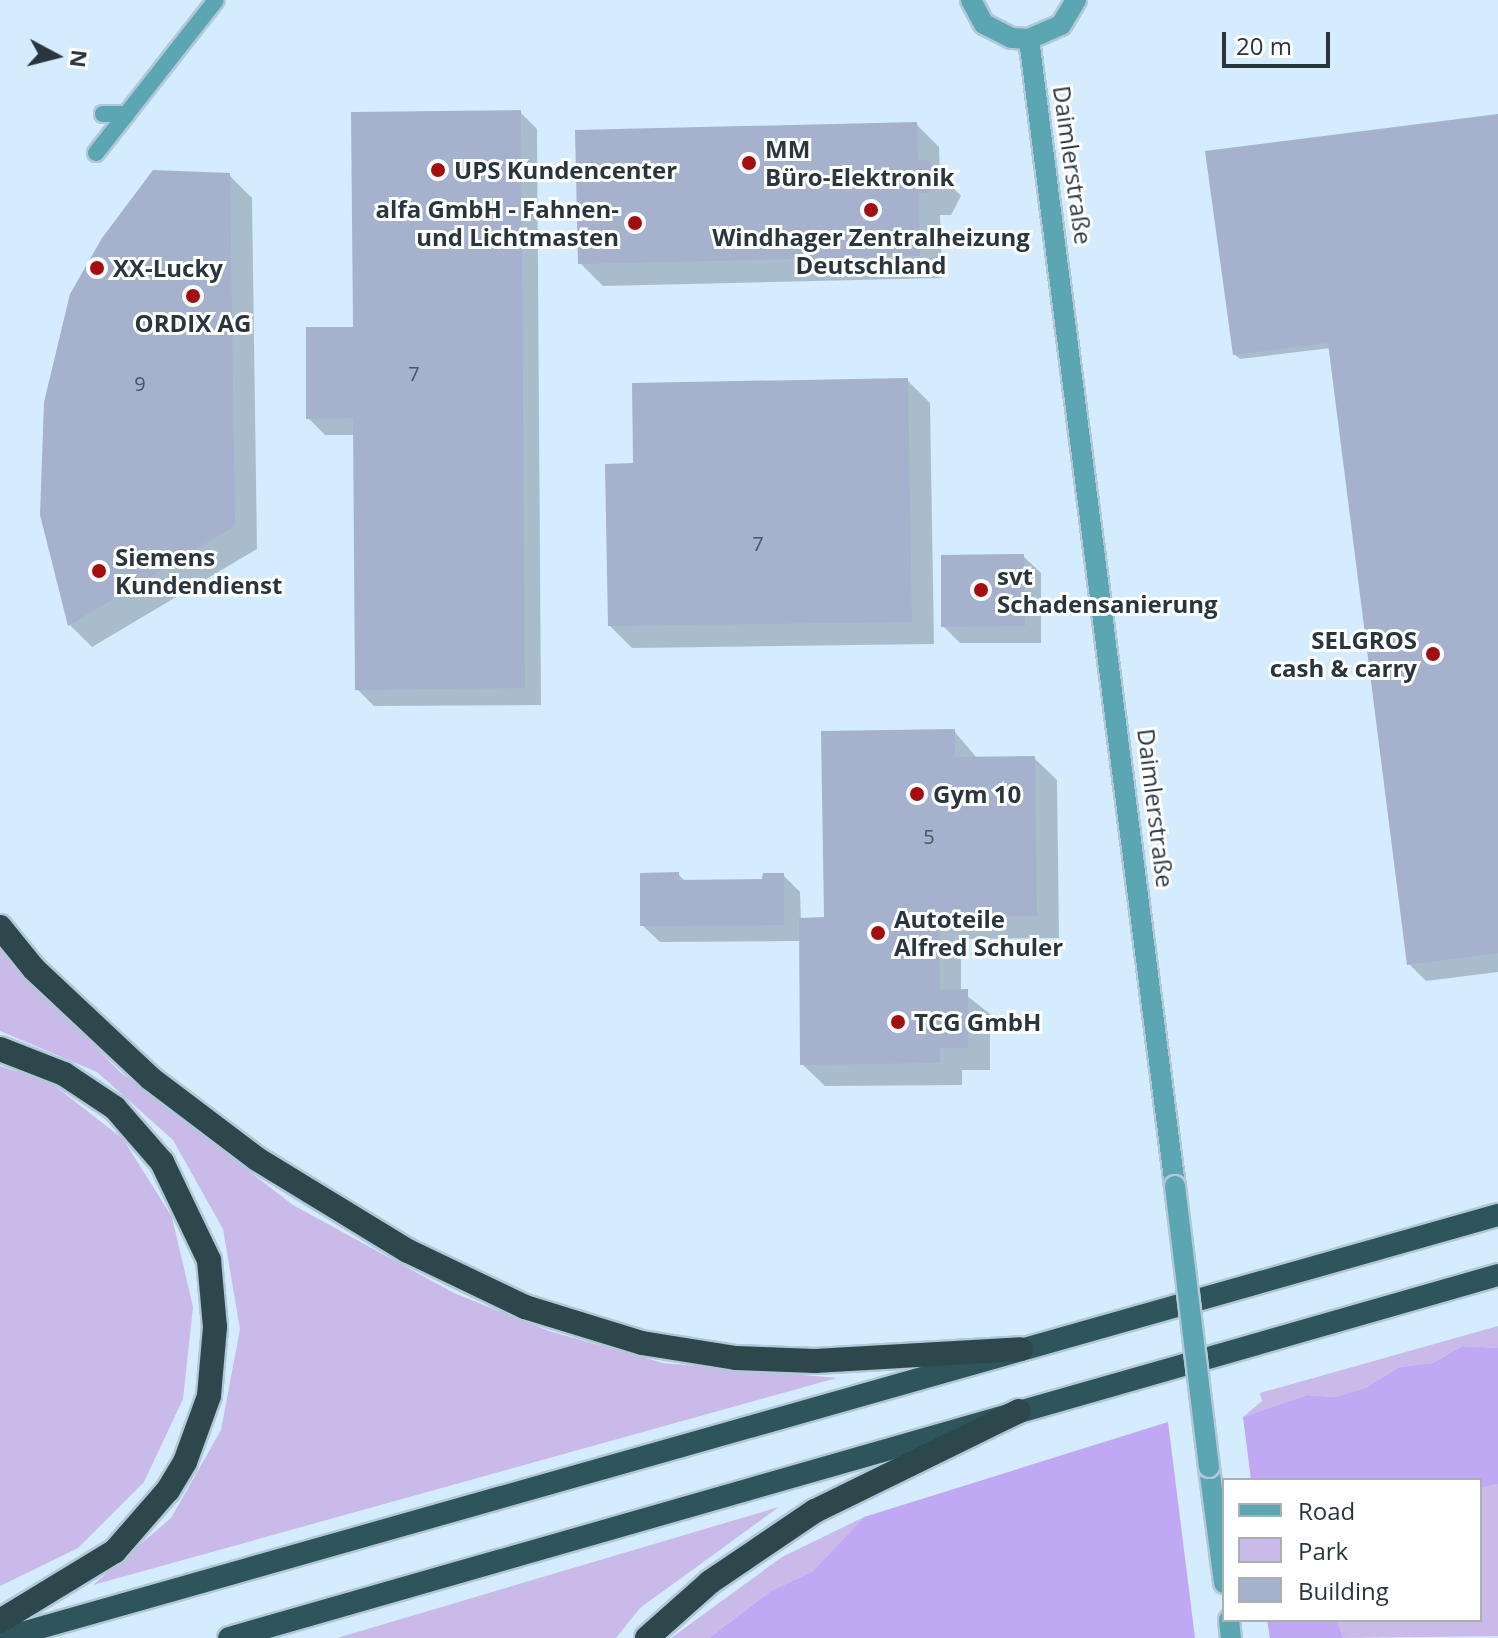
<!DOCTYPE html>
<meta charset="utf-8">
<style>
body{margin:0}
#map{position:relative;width:1498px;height:1638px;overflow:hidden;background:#d4ecfe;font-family:"Open Sans",sans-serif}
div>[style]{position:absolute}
.green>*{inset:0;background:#c9baea}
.forest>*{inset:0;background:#c1a8f4}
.shadow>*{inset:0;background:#0003}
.building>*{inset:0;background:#a6b1ce}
.roads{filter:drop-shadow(2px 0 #b2c8d8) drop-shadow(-2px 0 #b2c8d8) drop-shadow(0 2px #b2c8d8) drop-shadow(0 -2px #b2c8d8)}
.service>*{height:16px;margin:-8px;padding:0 8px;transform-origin:8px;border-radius:8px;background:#5ca6b3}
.tertiary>*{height:20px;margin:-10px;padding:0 10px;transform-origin:10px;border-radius:10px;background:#5ca6b3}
.trunk>*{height:22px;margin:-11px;padding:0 11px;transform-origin:11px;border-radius:11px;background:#2e555c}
.motorway>*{height:24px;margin:-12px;padding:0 12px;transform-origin:12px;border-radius:12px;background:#2d484d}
.bridges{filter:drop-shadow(2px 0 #b2c8d8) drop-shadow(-2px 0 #b2c8d8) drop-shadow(0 2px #b2c8d8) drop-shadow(0 -2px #b2c8d8)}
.tertiary-bridge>*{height:20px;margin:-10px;padding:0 10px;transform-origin:10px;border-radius:10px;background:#5ca6b3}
.dots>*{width:22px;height:22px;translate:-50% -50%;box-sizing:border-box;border:4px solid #fff;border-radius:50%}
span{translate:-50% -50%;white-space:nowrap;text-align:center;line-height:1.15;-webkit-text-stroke:6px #fff;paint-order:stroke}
.number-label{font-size:20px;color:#495562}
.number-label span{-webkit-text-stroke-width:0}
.poi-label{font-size:24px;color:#2a363e;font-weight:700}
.left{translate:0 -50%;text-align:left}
.right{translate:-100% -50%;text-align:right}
.street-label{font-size:24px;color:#2a363e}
.legend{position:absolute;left:1222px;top:1478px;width:260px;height:144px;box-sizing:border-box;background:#fff;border:2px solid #aaafb2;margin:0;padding:10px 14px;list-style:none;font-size:24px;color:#2a363e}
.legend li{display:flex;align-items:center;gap:16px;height:40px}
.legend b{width:40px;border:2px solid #aaafb2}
.north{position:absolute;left:16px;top:16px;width:80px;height:80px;-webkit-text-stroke:6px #fff;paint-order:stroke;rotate:97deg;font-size:22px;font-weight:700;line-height:32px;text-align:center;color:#2a363e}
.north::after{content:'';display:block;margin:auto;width:28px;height:36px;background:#2a363e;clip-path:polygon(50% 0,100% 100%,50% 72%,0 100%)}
.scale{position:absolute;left:1222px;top:32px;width:108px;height:36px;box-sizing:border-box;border:4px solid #2a363e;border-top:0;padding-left:10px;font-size:24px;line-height:28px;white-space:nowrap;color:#2a363e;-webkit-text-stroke:6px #fff;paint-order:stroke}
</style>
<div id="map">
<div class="green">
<i style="clip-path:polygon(0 949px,119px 1071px,293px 1205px,454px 1293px,549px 1331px,663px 1363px,837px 1378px,93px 1585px,171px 1518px,221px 1430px,240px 1329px,223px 1229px,173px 1140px,97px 1072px,0 1031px)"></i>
<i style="clip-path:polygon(0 1066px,50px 1082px,123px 1139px,172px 1217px,193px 1307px,183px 1399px,144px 1482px,78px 1548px,0 1586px)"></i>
<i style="clip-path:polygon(1498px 1326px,1498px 1348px,1462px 1346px,1433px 1363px,1399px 1367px,1367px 1387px,1336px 1397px,1307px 1395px,1243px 1417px,1262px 1401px,1260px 1393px)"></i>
<i style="clip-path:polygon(1498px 1484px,1498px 1636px,1343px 1638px,1337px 1620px,1480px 1620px,1480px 1488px)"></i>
<i style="clip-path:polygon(779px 1507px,640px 1608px,616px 1638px,337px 1638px)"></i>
<i style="clip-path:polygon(864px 1517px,813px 1571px,771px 1591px,709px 1638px,671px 1638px,782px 1557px)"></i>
</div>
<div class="forest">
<i style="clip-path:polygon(1462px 1346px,1498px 1348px,1498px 1484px,1480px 1488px,1480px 1480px,1251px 1480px,1243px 1417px,1307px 1395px,1336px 1397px,1367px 1387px,1399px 1367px,1433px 1363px)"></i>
<i style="clip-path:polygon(1168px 1422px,1195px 1638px,709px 1638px,771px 1591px,813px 1571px,864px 1517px)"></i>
<i style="clip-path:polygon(1267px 1620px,1337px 1620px,1343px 1638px,1270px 1638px)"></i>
</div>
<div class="shadow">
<i style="clip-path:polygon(520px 112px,537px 129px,541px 705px,374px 706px,357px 689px,355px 435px,325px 435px,308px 418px,355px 329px)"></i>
<i style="clip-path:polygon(1498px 116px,1498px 972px,1426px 981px,1409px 964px,1331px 348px,1240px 359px,1234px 354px)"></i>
<i style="clip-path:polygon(916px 124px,939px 147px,940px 174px,961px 196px,951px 215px,940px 215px,942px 278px,603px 286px,580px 263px)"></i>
<i style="clip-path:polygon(229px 175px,252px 198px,257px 549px,92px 647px,70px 625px)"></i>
<i style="clip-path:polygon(907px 380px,930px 403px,934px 644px,632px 648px,610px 626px,635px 465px)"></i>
<i style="clip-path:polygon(1023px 556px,1041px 573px,1041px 643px,960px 643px,943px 626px)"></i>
<i style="clip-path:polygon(954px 731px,977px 758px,1034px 758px,1057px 780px,1059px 938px,961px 939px,961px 991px,990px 1014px,990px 1070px,962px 1070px,962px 1085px,825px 1086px,802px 1064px,801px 941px,660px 942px,642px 925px,678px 874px,686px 882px,764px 881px,783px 875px,800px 892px,801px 920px,826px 919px)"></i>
</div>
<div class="building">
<i style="clip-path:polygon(521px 110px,525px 688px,355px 690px,353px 418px,306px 419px,306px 327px,353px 327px,351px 112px)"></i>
<i style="clip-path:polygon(1498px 114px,1498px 953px,1407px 965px,1328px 343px,1233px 355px,1205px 151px)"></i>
<i style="clip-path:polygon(917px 122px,918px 160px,928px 160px,939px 172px,928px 193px,919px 193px,920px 256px,578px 264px,575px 130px)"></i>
<i style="clip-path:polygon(153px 170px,230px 173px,235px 526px,68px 626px,40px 515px,44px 402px,70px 294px,102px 238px)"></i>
<i style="clip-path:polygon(908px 378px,912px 622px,608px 626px,605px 464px,633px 463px,632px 383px)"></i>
<i style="clip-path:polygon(1024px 554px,1025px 626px,941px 627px,941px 555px)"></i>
<i style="clip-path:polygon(955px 729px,955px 757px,1035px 756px,1037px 916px,939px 917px,940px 990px,968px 989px,968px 1048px,940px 1048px,940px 1063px,800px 1065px,799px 918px,824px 917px,821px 731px)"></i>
<i style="clip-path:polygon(679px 872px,679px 880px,762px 879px,763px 873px,784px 873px,784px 925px,640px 926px,640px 873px)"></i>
</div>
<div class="roads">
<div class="service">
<i style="left:103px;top:114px;width:24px"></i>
<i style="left:96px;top:153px;width:194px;rotate:-51.9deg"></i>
</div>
<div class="tertiary">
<i style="left:971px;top:0;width:27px;rotate:62deg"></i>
<i style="left:984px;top:24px;width:31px;rotate:27deg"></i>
<i style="left:1012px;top:38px;width:17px;rotate:3deg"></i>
<i style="left:1029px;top:39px;width:35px;rotate:-24deg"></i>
<i style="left:1061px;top:25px;width:29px;rotate:-59deg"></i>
<i style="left:1029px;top:39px;width:1156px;rotate:82.75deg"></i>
<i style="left:1209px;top:1467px;width:117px;rotate:82.6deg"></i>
<i style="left:1229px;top:1620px;width:18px;rotate:84deg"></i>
</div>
<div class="trunk">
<i style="left:4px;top:1638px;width:1553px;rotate:-15.81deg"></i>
<i style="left:229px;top:1638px;width:1320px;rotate:-15.96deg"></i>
</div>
<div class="motorway">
<i style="left:0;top:927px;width:54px;rotate:51deg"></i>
<i style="left:34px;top:969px;width:159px;rotate:43.2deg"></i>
<i style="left:150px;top:1078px;width:134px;rotate:37.1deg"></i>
<i style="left:257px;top:1159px;width:177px;rotate:31.4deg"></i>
<i style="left:408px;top:1251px;width:130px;rotate:25.6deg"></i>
<i style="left:525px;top:1307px;width:122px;rotate:17.1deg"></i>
<i style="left:642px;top:1343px;width:95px;rotate:9.1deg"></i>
<i style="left:736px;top:1358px;width:79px;rotate:2.2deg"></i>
<i style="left:815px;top:1361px;width:206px;rotate:-3.3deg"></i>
<i style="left:0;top:1049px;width:69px;rotate:21.3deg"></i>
<i style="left:64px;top:1074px;width:61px;rotate:33.7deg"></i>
<i style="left:115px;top:1108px;width:72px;rotate:49deg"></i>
<i style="left:162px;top:1162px;width:109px;rotate:64.4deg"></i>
<i style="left:209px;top:1260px;width:67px;rotate:84.9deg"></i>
<i style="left:215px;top:1327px;width:69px;rotate:95deg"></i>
<i style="left:209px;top:1396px;width:70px;rotate:110deg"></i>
<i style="left:185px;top:1462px;width:33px;rotate:121deg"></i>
<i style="left:168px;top:1490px;width:81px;rotate:131deg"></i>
<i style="left:115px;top:1551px;width:135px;rotate:148.7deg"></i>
<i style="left:647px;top:1638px;width:84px;rotate:-41.6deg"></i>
<i style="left:710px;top:1582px;width:127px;rotate:-34.1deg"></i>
<i style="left:815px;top:1511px;width:227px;rotate:-26.1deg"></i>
</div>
</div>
<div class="bridges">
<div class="tertiary-bridge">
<i style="left:1175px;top:1186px;width:283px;rotate:83.1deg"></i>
</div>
</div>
<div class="dots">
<i style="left:749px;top:163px;background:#a50e11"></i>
<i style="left:438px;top:170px;background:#a50e11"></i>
<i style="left:871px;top:210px;background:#a50e11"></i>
<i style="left:635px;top:223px;background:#a50e11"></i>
<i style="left:97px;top:268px;background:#a50e11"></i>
<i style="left:193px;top:296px;background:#a50e11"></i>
<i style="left:99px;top:571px;background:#a50e11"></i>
<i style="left:981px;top:590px;background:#a50e11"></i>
<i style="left:1433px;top:654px;background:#a50e11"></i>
<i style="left:917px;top:794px;background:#a50e11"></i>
<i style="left:878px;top:933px;background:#a50e11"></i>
<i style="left:898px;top:1022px;background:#a50e11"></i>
</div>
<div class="number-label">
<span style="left:414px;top:373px">7</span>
<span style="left:140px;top:383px">9</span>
<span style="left:758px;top:543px">7</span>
<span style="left:929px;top:836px">5</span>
</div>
<div class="poi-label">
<span class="left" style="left:765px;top:163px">MM<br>Büro-Elektronik</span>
<span class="left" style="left:454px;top:170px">UPS Kundencenter</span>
<span class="right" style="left:619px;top:223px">alfa GmbH - Fahnen-<br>und Lichtmasten</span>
<span style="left:871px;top:251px">Windhager Zentralheizung<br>Deutschland</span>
<span class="left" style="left:113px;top:268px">XX-Lucky</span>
<span style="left:193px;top:323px">ORDIX AG</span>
<span class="left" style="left:115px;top:571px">Siemens<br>Kundendienst</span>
<span class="left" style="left:997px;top:590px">svt<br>Schadensanierung</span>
<span class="right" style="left:1417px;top:654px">SELGROS<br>cash &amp; carry</span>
<span class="left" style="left:933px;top:794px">Gym 10</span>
<span class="left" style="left:894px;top:933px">Autoteile<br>Alfred Schuler</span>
<span class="left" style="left:914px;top:1022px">TCG GmbH</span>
</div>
<div class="street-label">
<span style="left:1073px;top:165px;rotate:82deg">Daimlerstraße</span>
<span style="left:1156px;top:808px;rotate:83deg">Daimlerstraße</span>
</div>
<ul class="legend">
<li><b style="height:10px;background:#5ca6b3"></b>Road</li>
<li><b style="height:22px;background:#c9baea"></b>Park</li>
<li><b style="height:22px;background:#a6b1ce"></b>Building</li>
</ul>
<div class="north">N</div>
<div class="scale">20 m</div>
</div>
